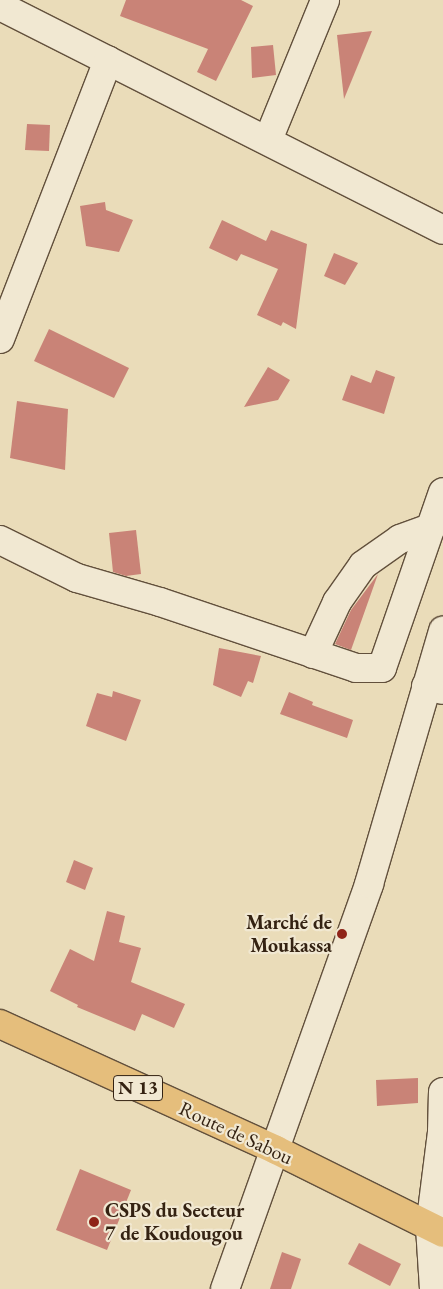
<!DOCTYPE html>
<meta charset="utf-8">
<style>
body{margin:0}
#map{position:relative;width:443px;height:1289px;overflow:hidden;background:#eadcb9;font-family:"EB Garamond",serif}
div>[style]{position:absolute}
.building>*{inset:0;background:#c98377}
.roads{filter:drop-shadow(1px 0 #62503c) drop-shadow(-1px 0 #62503c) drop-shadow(0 1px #62503c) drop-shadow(0 -1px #62503c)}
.minor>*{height:28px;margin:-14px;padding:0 14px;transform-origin:14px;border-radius:14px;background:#f1e8d2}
.tertiary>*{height:28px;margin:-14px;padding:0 14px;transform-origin:14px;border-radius:14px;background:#f1e8d2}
.primary>*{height:28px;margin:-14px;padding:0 14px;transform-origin:14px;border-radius:14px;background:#e5be7c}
.dots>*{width:14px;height:14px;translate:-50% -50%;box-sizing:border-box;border:2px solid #f1e8d2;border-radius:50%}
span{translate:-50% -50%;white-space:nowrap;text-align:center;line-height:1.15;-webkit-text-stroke:4.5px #f1e8d2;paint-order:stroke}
.shield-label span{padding:1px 4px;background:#f1e8d2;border:1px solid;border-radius:4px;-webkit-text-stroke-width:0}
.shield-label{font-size:19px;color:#342212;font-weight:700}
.poi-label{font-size:20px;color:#342212;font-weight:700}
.right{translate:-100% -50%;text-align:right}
.left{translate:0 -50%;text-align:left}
.street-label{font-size:20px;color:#342212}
</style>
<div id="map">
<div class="building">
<i style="clip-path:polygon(126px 0,241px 0,253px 6px,216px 81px,197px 72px,208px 49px,120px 16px)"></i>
<i style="clip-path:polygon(372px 31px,344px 99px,337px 35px)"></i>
<i style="clip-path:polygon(273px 45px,276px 75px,252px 78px,251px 47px)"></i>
<i style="clip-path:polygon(27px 124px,50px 125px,49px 151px,25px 150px)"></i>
<i style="clip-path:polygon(105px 202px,106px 210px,133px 220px,119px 252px,86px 246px,80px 206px)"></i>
<i style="clip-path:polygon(222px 220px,266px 241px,271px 230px,307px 244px,296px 329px,283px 322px,281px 326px,257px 315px,278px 269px,241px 254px,237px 261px,209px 248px)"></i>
<i style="clip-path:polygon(334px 253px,358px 263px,345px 285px,324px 276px)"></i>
<i style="clip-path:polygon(49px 329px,129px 368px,114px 398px,34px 361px)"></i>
<i style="clip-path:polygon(268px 367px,290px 380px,278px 400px,244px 407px)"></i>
<i style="clip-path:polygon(376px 370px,395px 377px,384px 414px,342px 400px,351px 375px,371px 383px)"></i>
<i style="clip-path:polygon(17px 401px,68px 409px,65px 470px,10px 458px)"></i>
<i style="clip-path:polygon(136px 530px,141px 574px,126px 576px,113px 572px,109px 533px)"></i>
<i style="clip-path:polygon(378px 574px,351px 650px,335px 644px,351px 610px)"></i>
<i style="clip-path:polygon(219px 648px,261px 656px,253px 683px,248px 681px,241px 697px,213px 685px)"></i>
<i style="clip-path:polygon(113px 691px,141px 700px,126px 741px,86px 726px,97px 693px,112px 697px)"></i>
<i style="clip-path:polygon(289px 692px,313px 702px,312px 705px,353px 720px,347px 738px,280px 714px)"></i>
<i style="clip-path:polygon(74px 860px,93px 868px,85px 890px,66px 882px)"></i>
<i style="clip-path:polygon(107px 911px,125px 916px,119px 942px,141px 948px,131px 982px,185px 1004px,174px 1028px,142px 1014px,135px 1031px,77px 1007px,78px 1005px,50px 991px,70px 949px,94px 961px)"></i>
<i style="clip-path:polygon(418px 1078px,418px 1103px,377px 1106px,376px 1080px)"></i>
<i style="clip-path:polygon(80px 1169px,131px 1190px,107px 1250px,56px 1230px)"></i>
<i style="clip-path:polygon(359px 1243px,401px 1264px,390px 1286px,348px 1264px)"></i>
<i style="clip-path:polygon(282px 1252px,301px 1259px,291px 1289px,270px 1289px)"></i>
</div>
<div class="roads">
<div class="minor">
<i style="left:0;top:6px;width:496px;rotate:26.8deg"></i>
<i style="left:268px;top:140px;width:151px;rotate:-67.8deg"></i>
<i style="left:0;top:339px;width:299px;rotate:-68.8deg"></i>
<i style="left:0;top:540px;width:86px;rotate:26.3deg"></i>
<i style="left:77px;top:578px;width:86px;rotate:16.1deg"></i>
<i style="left:160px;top:602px;width:207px;rotate:18.6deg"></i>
<i style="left:356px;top:668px;width:26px"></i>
<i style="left:382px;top:668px;width:186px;rotate:-70.9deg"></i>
<i style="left:313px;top:654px;width:57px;rotate:-65.2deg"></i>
<i style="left:337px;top:602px;width:45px;rotate:-54.9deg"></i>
<i style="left:363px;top:565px;width:45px;rotate:-35.1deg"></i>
<i style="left:400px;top:539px;width:33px;rotate:-20deg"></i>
<i style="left:426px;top:686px;width:17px;rotate:13deg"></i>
<i style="left:434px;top:1289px;width:62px;rotate:-93.7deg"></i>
<i style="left:430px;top:1227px;width:96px;rotate:-82.8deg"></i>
<i style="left:442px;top:1132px;width:40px;rotate:-88.6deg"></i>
</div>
<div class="tertiary">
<i style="left:225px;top:1289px;width:430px;rotate:-70.4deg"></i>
<i style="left:369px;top:884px;width:264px;rotate:-73.7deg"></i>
</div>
<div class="primary">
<i style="left:0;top:1024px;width:303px;rotate:24.5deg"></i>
<i style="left:276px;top:1150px;width:186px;rotate:26.4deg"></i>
</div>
</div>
<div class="dots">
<i style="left:342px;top:934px;background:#8f2418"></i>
<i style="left:94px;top:1222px;background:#8f2418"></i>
</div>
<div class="shield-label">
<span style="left:138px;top:1088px">N 13</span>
</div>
<div class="poi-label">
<span class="right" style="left:332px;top:934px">Marché de<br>Moukassa</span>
<span class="left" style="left:105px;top:1222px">CSPS du Secteur<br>7 de Koudougou</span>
</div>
<div class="street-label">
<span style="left:236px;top:1133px;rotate:25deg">Route de Sabou</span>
</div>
</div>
